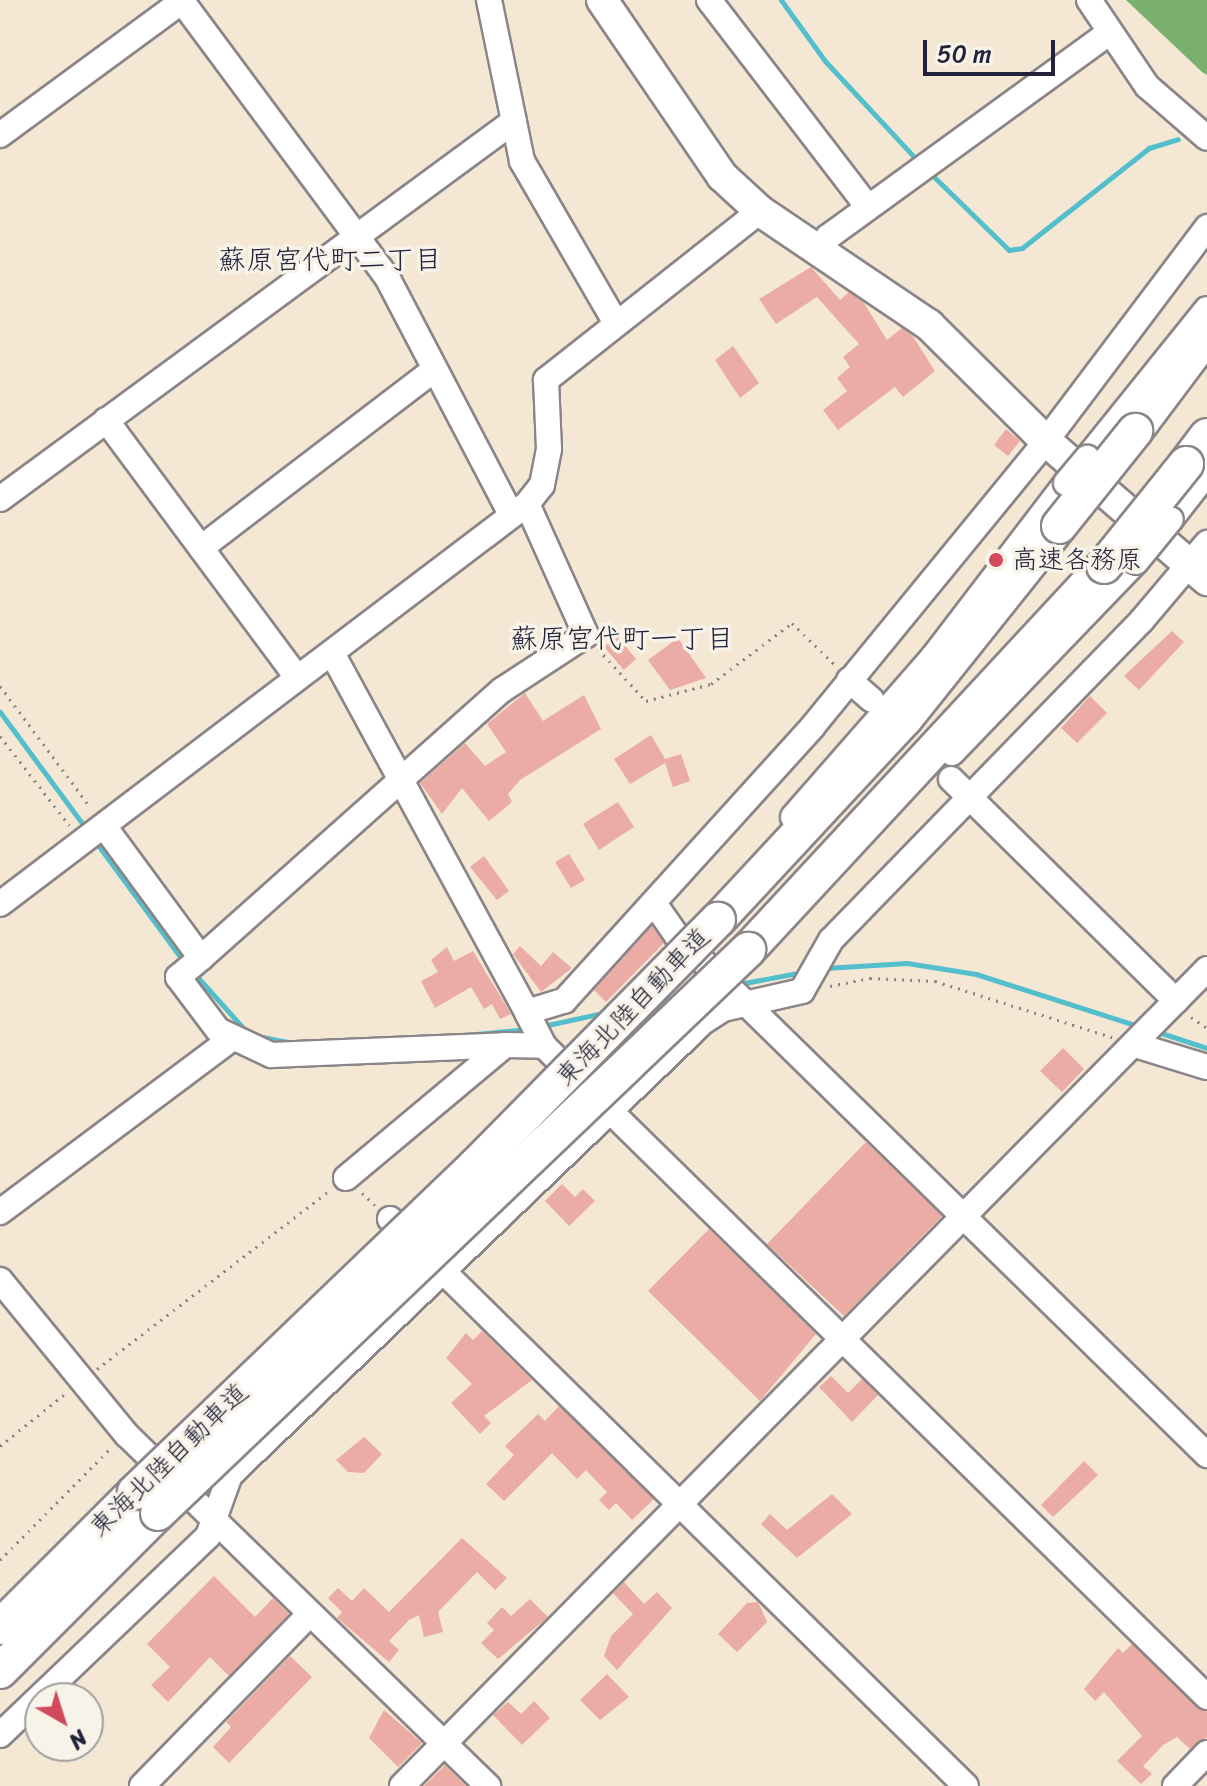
<!DOCTYPE html>
<meta charset="utf-8">
<style>
body{margin:0}
#map{position:relative;width:1207px;height:1786px;overflow:hidden;background:#f4e8d5;font-family:Sriracha,"Klee One",sans-serif}
div>[style]{position:absolute}
.forest>*{inset:0;background:#7ab06d}
.stream>*{height:5px;margin:-2.5px;padding:0 2.5px;transform-origin:2.5px;border-radius:2.5px;background:#53bfcd}
.building>*{inset:0;background:#eaaca4}
.path>*{height:3px;margin-top:-1.5px;transform-origin:0;background:repeating-linear-gradient(90deg,#8b8588 0 2px,transparent 0 8px)}
.roads{filter:drop-shadow(2px 0 #8b8588) drop-shadow(-2px 0 #8b8588) drop-shadow(0 2px #8b8588) drop-shadow(0 -2px #8b8588)}
.minor>*{height:24px;margin:-12px;padding:0 12px;transform-origin:12px;border-radius:12px;background:#fff}
.major>*{height:30px;margin:-15px;padding:0 15px;transform-origin:15px;border-radius:15px;background:#fff}
.highway>*{height:34px;margin:-17px;padding:0 17px;transform-origin:17px;border-radius:17px;background:#fff}
.bridges{filter:drop-shadow(2px 0 #8b8588) drop-shadow(-2px 0 #8b8588) drop-shadow(0 2px #8b8588) drop-shadow(0 -2px #8b8588)}
.minor-bridge>*{height:24px;margin:-12px;padding:0 12px;transform-origin:12px;border-radius:12px;background:#fff}
.highway-bridge>*{height:34px;margin:-17px;padding:0 17px;transform-origin:17px;border-radius:17px;background:#fff}
.dots>*{width:22px;height:22px;translate:-50% -50%;box-sizing:border-box;border:4px solid #f7f3e8;border-radius:50%}
span{translate:-50% -50%;white-space:nowrap;text-align:center;line-height:1.15;-webkit-text-stroke:7px #f7f3e8;paint-order:stroke}
.poi-label{font-size:26px;color:#22223b}
.left{translate:0 -50%;text-align:left}
.street-label{font-size:26px;color:#22223b}
.neighbourhood-label{font-size:28px;color:#22223b}
.north{position:absolute;left:24px;top:1682px;width:80px;height:80px;box-sizing:border-box;background:#f7f3e8;border:2px solid #a29fa3;border-radius:50%;rotate:141deg;font-size:22px;font-weight:700;line-height:32px;text-align:center;color:#22223b}
.north::after{content:'';display:block;margin:auto;width:28px;height:36px;background:#d1495b;clip-path:polygon(50% 0,100% 100%,50% 72%,0 100%)}
.scale{position:absolute;left:923px;top:40px;width:132px;height:36px;box-sizing:border-box;border:4px solid #22223b;border-top:0;padding-left:10px;font-size:24px;line-height:28px;white-space:nowrap;color:#22223b;-webkit-text-stroke:6px #f7f3e8;paint-order:stroke}
</style>
<div id="map">
<div class="forest">
<i style="clip-path:polygon(1126px 0,1207px 0,1207px 75px,1202px 72px)"></i>
</div>
<div class="stream">
<i style="left:781px;top:0;width:75px;rotate:54.2deg"></i>
<i style="left:825px;top:61px;width:137px;rotate:47.1deg"></i>
<i style="left:928px;top:171px;width:113px;rotate:44.3deg"></i>
<i style="left:1009px;top:250px;width:13px;rotate:-9deg"></i>
<i style="left:1022px;top:248px;width:162px;rotate:-38.2deg"></i>
<i style="left:1149px;top:148px;width:30px;rotate:-17deg"></i>
<i style="left:0;top:712px;width:147px;rotate:53.6deg"></i>
<i style="left:95px;top:841px;width:150px;rotate:53.7deg"></i>
<i style="left:825px;top:968px;width:82px;rotate:-3.5deg"></i>
<i style="left:907px;top:963px;width:70px;rotate:9.1deg"></i>
<i style="left:976px;top:974px;width:173px;rotate:17.8deg"></i>
<i style="left:193px;top:972px;width:78px;rotate:48.1deg"></i>
<i style="left:739px;top:984px;width:65px;rotate:-10.6deg"></i>
<i style="left:656px;top:1002px;width:23px;rotate:-13deg"></i>
<i style="left:543px;top:1026px;width:66px;rotate:-12.3deg"></i>
<i style="left:1155px;top:1031px;width:55px;rotate:18.1deg"></i>
<i style="left:476px;top:1034px;width:53px;rotate:-5.4deg"></i>
<i style="left:257px;top:1036px;width:38px;rotate:11deg"></i>
</div>
<div class="building">
<i style="clip-path:polygon(811px 267px,840px 300px,849px 292px,864px 303px,887px 340px,902px 328px,912px 335px,935px 371px,903px 397px,895px 387px,838px 430px,823px 410px,847px 391px,837px 378px,850px 367px,843px 357px,859px 344px,817px 297px,776px 324px,759px 299px)"></i>
<i style="clip-path:polygon(733px 346px,759px 383px,740px 398px,715px 360px)"></i>
<i style="clip-path:polygon(1006px 429px,1020px 441px,1008px 456px,994px 445px)"></i>
<i style="clip-path:polygon(1172px 631px,1184px 642px,1139px 690px,1124px 676px)"></i>
<i style="clip-path:polygon(617px 636px,636px 659px,624px 670px,604px 647px)"></i>
<i style="clip-path:polygon(678px 638px,706px 678px,670px 690px,648px 660px)"></i>
<i style="clip-path:polygon(525px 693px,543px 721px,584px 695px,601px 729px,520px 780px,508px 794px,512px 802px,489px 821px,462px 788px,442px 814px,420px 783px,465px 743px,485px 766px,506px 752px,487px 724px)"></i>
<i style="clip-path:polygon(1090px 696px,1107px 713px,1077px 743px,1061px 728px)"></i>
<i style="clip-path:polygon(651px 735px,665px 759px,681px 754px,690px 781px,673px 787px,665px 763px,630px 784px,614px 759px)"></i>
<i style="clip-path:polygon(618px 802px,634px 827px,599px 850px,583px 824px)"></i>
<i style="clip-path:polygon(569px 854px,585px 880px,571px 888px,555px 862px)"></i>
<i style="clip-path:polygon(484px 856px,509px 891px,497px 900px,470px 867px)"></i>
<i style="clip-path:polygon(652px 926px,664px 943px,606px 1002px,594px 990px)"></i>
<i style="clip-path:polygon(520px 946px,541px 966px,553px 952px,572px 968px,541px 992px,513px 954px)"></i>
<i style="clip-path:polygon(447px 947px,454px 961px,473px 951px,511px 1014px,500px 1019px,492px 1004px,484px 1009px,471px 987px,435px 1008px,421px 981px,438px 972px,431px 960px)"></i>
<i style="clip-path:polygon(1063px 1048px,1084px 1069px,1062px 1092px,1040px 1071px)"></i>
<i style="clip-path:polygon(866px 1142px,942px 1216px,844px 1316px,767px 1244px)"></i>
<i style="clip-path:polygon(562px 1184px,575px 1197px,583px 1189px,595px 1201px,569px 1226px,545px 1201px)"></i>
<i style="clip-path:polygon(709px 1229px,816px 1334px,760px 1401px,648px 1291px)"></i>
<i style="clip-path:polygon(482px 1331px,532px 1380px,484px 1416px,491px 1423px,480px 1434px,451px 1403px,472px 1384px,446px 1358px,466px 1333px,473px 1340px)"></i>
<i style="clip-path:polygon(831px 1376px,848px 1393px,862px 1379px,878px 1395px,852px 1422px,819px 1387px)"></i>
<i style="clip-path:polygon(559px 1406px,654px 1499px,632px 1520px,616px 1503px,609px 1510px,599px 1500px,607px 1492px,586px 1470px,577px 1479px,552px 1453px,504px 1501px,486px 1484px,514px 1455px,505px 1446px,538px 1414px,545px 1421px)"></i>
<i style="clip-path:polygon(364px 1437px,382px 1454px,364px 1473px,348px 1472px,336px 1460px)"></i>
<i style="clip-path:polygon(1084px 1461px,1098px 1475px,1053px 1517px,1041px 1505px)"></i>
<i style="clip-path:polygon(832px 1494px,852px 1514px,797px 1558px,761px 1524px,770px 1514px,787px 1530px)"></i>
<i style="clip-path:polygon(462px 1538px,507px 1578px,495px 1590px,477px 1572px,438px 1612px,443px 1632px,424px 1637px,419px 1615px,409px 1620px,389px 1641px,399px 1650px,389px 1662px,337px 1618px,342px 1612px,328px 1598px,338px 1588px,352px 1601px,364px 1588px,389px 1612px)"></i>
<i style="clip-path:polygon(214px 1576px,255px 1617px,273px 1598px,289px 1614px,229px 1676px,210px 1657px,168px 1702px,151px 1685px,170px 1667px,147px 1644px)"></i>
<i style="clip-path:polygon(624px 1582px,644px 1604px,657px 1592px,672px 1608px,617px 1670px,604px 1656px,611px 1636px,633px 1614px,613px 1593px)"></i>
<i style="clip-path:polygon(530px 1599px,548px 1617px,498px 1659px,481px 1643px,494px 1630px,487px 1623px,502px 1607px,511px 1616px)"></i>
<i style="clip-path:polygon(758px 1602px,767px 1622px,737px 1652px,718px 1634px,747px 1603px)"></i>
<i style="clip-path:polygon(1132px 1644px,1207px 1712px,1207px 1737px,1190px 1749px,1177px 1737px,1163px 1745px,1143px 1766px,1152px 1774px,1141px 1784px,1117px 1761px,1142px 1736px,1104px 1692px,1095px 1701px,1084px 1689px,1118px 1648px,1123px 1653px)"></i>
<i style="clip-path:polygon(290px 1656px,312px 1677px,229px 1763px,213px 1747px,231px 1727px,226px 1722px)"></i>
<i style="clip-path:polygon(607px 1674px,629px 1697px,600px 1720px,580px 1700px)"></i>
<i style="clip-path:polygon(534px 1701px,550px 1718px,522px 1745px,493px 1715px,508px 1702px,521px 1714px)"></i>
<i style="clip-path:polygon(384px 1710px,422px 1743px,398px 1767px,369px 1738px)"></i>
<i style="clip-path:polygon(445px 1765px,466px 1786px,424px 1786px)"></i>
</div>
<div class="path">
<i style="left:598px;top:649px;width:71px;rotate:47.3deg"></i>
<i style="left:646px;top:701px;width:67px;rotate:-14.7deg"></i>
<i style="left:711px;top:684px;width:101px;rotate:-37deg"></i>
<i style="left:792px;top:623px;width:60px;rotate:44.3deg"></i>
<i style="left:0;top:686px;width:152px;rotate:53.3deg"></i>
<i style="left:0;top:736px;width:113px;rotate:52.2deg"></i>
<i style="left:830px;top:986px;width:41px;rotate:-11.3deg"></i>
<i style="left:870px;top:978px;width:65px;rotate:2.6deg"></i>
<i style="left:935px;top:981px;width:186px;rotate:17.6deg"></i>
<i style="left:1191px;top:1017px;width:19px;rotate:35deg"></i>
<i style="left:362px;top:1193px;width:21px;rotate:43deg"></i>
<i style="left:97px;top:1369px;width:292px;rotate:-37.5deg"></i>
<i style="left:0;top:1446px;width:85px;rotate:-38.8deg"></i>
<i style="left:0;top:1560px;width:156px;rotate:-45.3deg"></i>
</div>
<div class="roads">
<div class="minor">
<i style="left:181px;top:0;width:347px;rotate:53.4deg"></i>
<i style="left:388px;top:279px;width:265px;rotate:62.4deg"></i>
<i style="left:489px;top:0;width:164px;rotate:78.4deg"></i>
<i style="left:522px;top:161px;width:187px;rotate:59.9deg"></i>
<i style="left:709px;top:0;width:261px;rotate:52.5deg"></i>
<i style="left:1089px;top:0;width:104px;rotate:56deg"></i>
<i style="left:1147px;top:86px;width:79px;rotate:40.9deg"></i>
<i style="left:0;top:135px;width:228px;rotate:-36.3deg"></i>
<i style="left:821px;top:251px;width:16px;rotate:-63deg"></i>
<i style="left:828px;top:237px;width:347px;rotate:-36deg"></i>
<i style="left:106px;top:420px;width:320px;rotate:53.4deg"></i>
<i style="left:1087px;top:458px;width:191px;rotate:-51.2deg"></i>
<i style="left:0;top:499px;width:638px;rotate:-36.33deg"></i>
<i style="left:1171px;top:519px;width:58px;rotate:-52deg"></i>
<i style="left:201px;top:548px;width:293px;rotate:-37.4deg"></i>
<i style="left:332px;top:653px;width:409px;rotate:61.5deg"></i>
<i style="left:527px;top:1012px;width:39px;rotate:-17deg"></i>
<i style="left:564px;top:1001px;width:371px;rotate:-47.8deg"></i>
<i style="left:813px;top:726px;width:368px;rotate:-50.7deg"></i>
<i style="left:1046px;top:441px;width:268px;rotate:-53deg"></i>
<i style="left:849px;top:680px;width:30px;rotate:41deg"></i>
<i style="left:952px;top:753px;width:265px;rotate:-46.1deg"></i>
<i style="left:951px;top:779px;width:316px;rotate:44.6deg"></i>
<i style="left:793px;top:817px;width:213px;rotate:-48.8deg"></i>
<i style="left:933px;top:657px;width:219px;rotate:-52.6deg"></i>
<i style="left:104px;top:826px;width:164px;rotate:53.7deg"></i>
<i style="left:201px;top:958px;width:403px;rotate:-41.7deg"></i>
<i style="left:502px;top:690px;width:100px;rotate:-33.2deg"></i>
<i style="left:586px;top:635px;width:144px;rotate:-114.2deg"></i>
<i style="left:654px;top:903px;width:40px;rotate:55.1deg"></i>
<i style="left:677px;top:936px;width:742px;rotate:44.4deg"></i>
<i style="left:0;top:904px;width:662px;rotate:-37.2deg"></i>
<i style="left:527px;top:504px;width:24px;rotate:-52deg"></i>
<i style="left:542px;top:485px;width:37px;rotate:-79deg"></i>
<i style="left:549px;top:449px;width:69px;rotate:-92.5deg"></i>
<i style="left:546px;top:380px;width:273px;rotate:-38.3deg"></i>
<i style="left:201px;top:958px;width:30px;rotate:140deg"></i>
<i style="left:178px;top:977px;width:66px;rotate:53deg"></i>
<i style="left:218px;top:1030px;width:59px;rotate:25.3deg"></i>
<i style="left:271px;top:1055px;width:234px;rotate:-2.4deg"></i>
<i style="left:1135px;top:1045px;width:75px;rotate:17deg"></i>
<i style="left:544px;top:1046px;width:929px;rotate:44.48deg"></i>
<i style="left:346px;top:1178px;width:207px;rotate:-39.9deg"></i>
<i style="left:505px;top:1045px;width:39px;rotate:1deg"></i>
<i style="left:544px;top:1046px;width:38px;rotate:-117deg"></i>
<i style="left:0;top:1212px;width:289px;rotate:-36.8deg"></i>
<i style="left:390px;top:1219px;width:808px;rotate:44.55deg"></i>
<i style="left:0;top:1280px;width:200px;rotate:50.7deg"></i>
<i style="left:127px;top:1435px;width:504px;rotate:44.2deg"></i>
<i style="left:0;top:1735px;width:288px;rotate:-43.7deg"></i>
<i style="left:208px;top:1536px;width:65px;rotate:-70.2deg"></i>
<i style="left:230px;top:1475px;width:655px;rotate:-43.76deg"></i>
<i style="left:703px;top:1022px;width:24px;rotate:-33deg"></i>
<i style="left:723px;top:1009px;width:81px;rotate:-12.8deg"></i>
<i style="left:802px;top:991px;width:59px;rotate:-60.4deg"></i>
<i style="left:831px;top:940px;width:446px;rotate:-45.8deg"></i>
<i style="left:1142px;top:620px;width:101px;rotate:-49.8deg"></i>
<i style="left:142px;top:1786px;width:240px;rotate:-45.7deg"></i>
<i style="left:402px;top:1786px;width:1147px;rotate:-45.42deg"></i>
<i style="left:1175px;top:1786px;width:46px;rotate:-45.9deg"></i>
</div>
<div class="major">
<i style="left:602px;top:0;width:213px;rotate:55.7deg"></i>
<i style="left:722px;top:176px;width:52px;rotate:42.6deg"></i>
<i style="left:760px;top:211px;width:204px;rotate:34deg"></i>
<i style="left:929px;top:325px;width:165px;rotate:44.8deg"></i>
<i style="left:1046px;top:441px;width:213px;rotate:40.8deg"></i>
</div>
<div class="highway">
<i style="left:1135px;top:431px;width:120px;rotate:-53.1deg"></i>
<i style="left:1186px;top:464px;width:35px;rotate:-53deg"></i>
<i style="left:718px;top:920px;width:275px;rotate:-47.1deg"></i>
<i style="left:905px;top:719px;width:247px;rotate:-51.4deg"></i>
<i style="left:748px;top:950px;width:524px;rotate:-47.17deg"></i>
<i style="left:0;top:1627px;width:191px;rotate:-45deg"></i>
<i style="left:0;top:1671px;width:223px;rotate:-45deg"></i>
</div>
</div>
<div class="bridges">
<div class="minor-bridge">
<i style="left:1066px;top:483px;width:33px;rotate:-50deg"></i>
<i style="left:1136px;top:562px;width:55px;rotate:-50.9deg"></i>
</div>
<div class="highway-bridge">
<i style="left:1059px;top:526px;width:122px;rotate:-51.3deg"></i>
<i style="left:1104px;top:566px;width:131px;rotate:-51.2deg"></i>
<i style="left:135px;top:1492px;width:471px;rotate:-43.8deg"></i>
<i style="left:475px;top:1166px;width:346px;rotate:-45.4deg"></i>
<i style="left:158px;top:1513px;width:816px;rotate:-43.66deg"></i>
</div>
</div>
<div class="dots">
<i style="left:996px;top:560px;background:#d1495b"></i>
</div>
<div class="poi-label">
<span class="left" style="left:1012px;top:560px">高速各務原</span>
</div>
<div class="street-label">
<span style="left:633px;top:1007px;rotate:-46deg">東海北陸自動車道</span>
<span style="left:169px;top:1460px;rotate:-44deg">東海北陸自動車道</span>
</div>
<div class="neighbourhood-label">
<span style="left:330px;top:260px">蘇原宮代町二丁目</span>
<span style="left:622px;top:639px">蘇原宮代町一丁目</span>
</div>
<div class="north">N</div>
<div class="scale">50 m</div>
</div>
